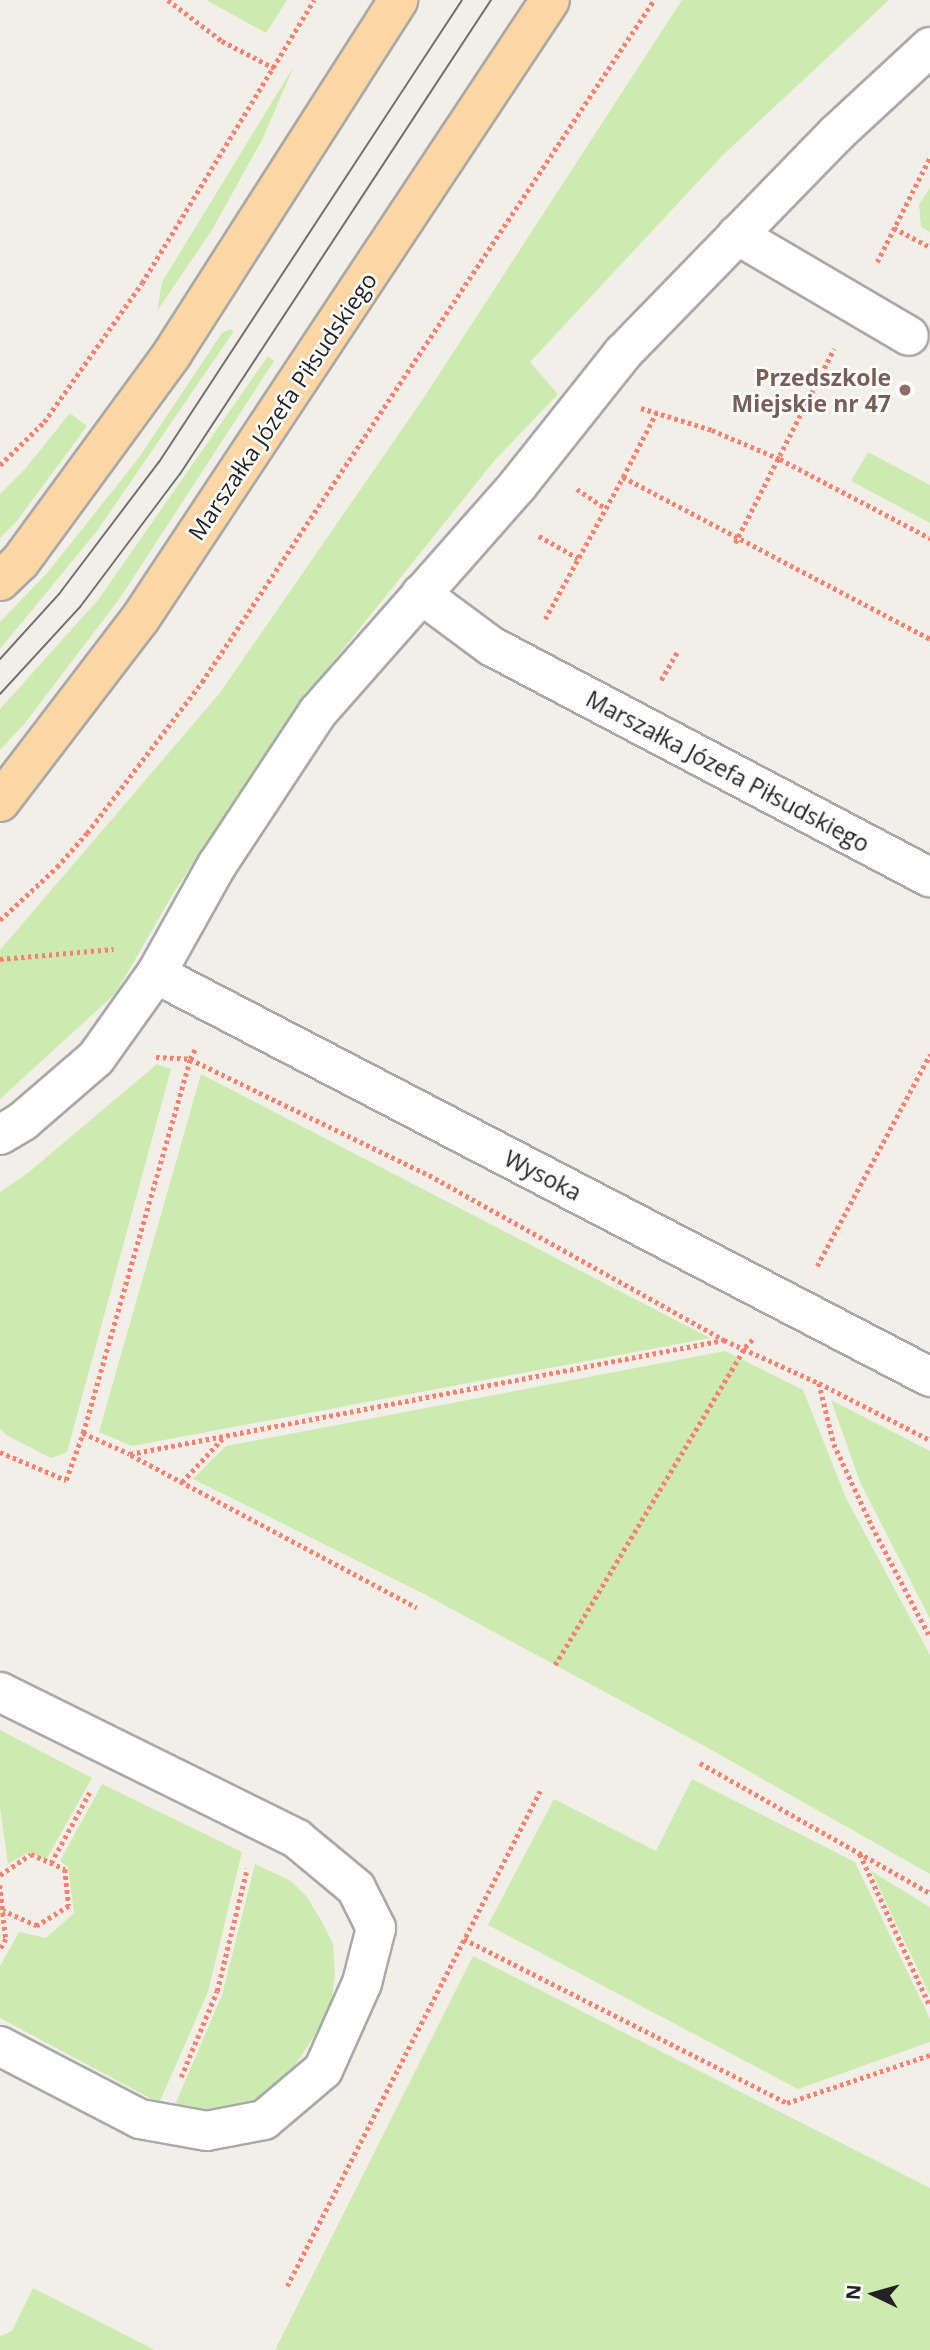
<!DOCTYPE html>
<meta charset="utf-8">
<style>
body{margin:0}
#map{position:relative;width:930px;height:2350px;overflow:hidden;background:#f2efe9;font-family:"Open Sans",sans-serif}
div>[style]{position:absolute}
.grass>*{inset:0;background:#cdebb0}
.path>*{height:4.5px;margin-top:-2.25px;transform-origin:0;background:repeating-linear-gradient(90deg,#fa8072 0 3.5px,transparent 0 7px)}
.roads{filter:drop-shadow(2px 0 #a9a9a9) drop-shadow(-2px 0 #a9a9a9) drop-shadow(0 2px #a9a9a9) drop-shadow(0 -2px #a9a9a9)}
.minor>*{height:38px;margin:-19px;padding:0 19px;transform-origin:19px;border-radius:19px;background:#fff}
.major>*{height:38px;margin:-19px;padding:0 19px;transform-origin:19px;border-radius:19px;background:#fcd6a4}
.tram>*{height:2px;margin:-1px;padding:0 1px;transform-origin:1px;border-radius:1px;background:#707070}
.dots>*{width:19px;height:19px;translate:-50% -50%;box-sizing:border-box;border:4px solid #fff;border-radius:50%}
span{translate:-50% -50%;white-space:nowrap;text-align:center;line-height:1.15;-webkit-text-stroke:5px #fff;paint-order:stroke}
.education-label{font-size:23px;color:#785e54;font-weight:700}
.right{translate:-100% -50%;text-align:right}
.street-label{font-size:23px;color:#222}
.north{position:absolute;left:839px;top:2259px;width:70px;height:70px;-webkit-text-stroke:5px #fff;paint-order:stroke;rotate:275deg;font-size:19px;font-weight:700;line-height:28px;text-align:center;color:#222}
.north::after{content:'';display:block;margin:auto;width:24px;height:32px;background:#222;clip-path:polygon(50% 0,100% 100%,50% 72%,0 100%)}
</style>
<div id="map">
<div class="grass">
<i style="clip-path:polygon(206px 0,287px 0,266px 33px)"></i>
<i style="clip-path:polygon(682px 0,889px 0,723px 155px,530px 362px,558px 394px,494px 461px,300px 703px,174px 892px,116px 993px,0 1099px,0 950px,219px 694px,423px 399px)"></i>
<i style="clip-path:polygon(294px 66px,263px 138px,212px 230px,157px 311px,162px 282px)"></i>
<i style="clip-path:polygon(930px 188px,930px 232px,921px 227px,919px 204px)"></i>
<i style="clip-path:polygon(230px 329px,234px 331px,97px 531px,0 649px,0 622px,48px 572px,138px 459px,222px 333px)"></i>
<i style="clip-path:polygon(268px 356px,274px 361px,120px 598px,25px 723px,0 750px,0 709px,98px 600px)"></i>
<i style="clip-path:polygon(70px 413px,87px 426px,17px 521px,0 538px,0 494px,25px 469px)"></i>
<i style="clip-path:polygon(868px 452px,930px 485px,930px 523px,851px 481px)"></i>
<i style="clip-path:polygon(157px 1064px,171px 1069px,67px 1452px,51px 1458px,6px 1435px,0 1428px,0 1192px,29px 1172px)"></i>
<i style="clip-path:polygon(201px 1074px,710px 1338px,132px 1446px,99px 1432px)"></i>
<i style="clip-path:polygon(725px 1351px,803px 1390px,846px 1498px,930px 1655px,930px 1874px,708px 1748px,424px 1594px,193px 1479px,226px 1446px)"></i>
<i style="clip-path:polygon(831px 1400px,930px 1451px,930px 1619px,860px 1482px)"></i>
<i style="clip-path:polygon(0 1730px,92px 1778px,46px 1860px,29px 1852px,8px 1864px,0 1807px)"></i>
<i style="clip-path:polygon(692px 1779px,855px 1862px,930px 2019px,930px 2042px,798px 2089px,488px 1925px,554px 1799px,656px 1851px)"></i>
<i style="clip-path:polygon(102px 1784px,242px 1852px,208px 1992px,159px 2103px,0 2018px,0 1966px,19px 1932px,46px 1938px,74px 1913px,68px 1867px,60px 1861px)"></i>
<i style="clip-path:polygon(255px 1864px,291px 1881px,307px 1897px,322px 1922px,333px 1944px,335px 1973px,332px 1998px,322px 2024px,294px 2067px,276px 2089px,246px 2105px,212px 2115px,174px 2107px,222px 1995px)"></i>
<i style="clip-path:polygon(871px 1871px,930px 1907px,930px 1995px)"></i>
<i style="clip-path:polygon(473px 1956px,930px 2188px,930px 2350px,275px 2350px)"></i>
<i style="clip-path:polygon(33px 2288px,155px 2350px,0 2350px,0 2336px,12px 2331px)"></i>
</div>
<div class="path">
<i style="left:168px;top:0;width:68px;rotate:37.2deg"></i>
<i style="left:222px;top:41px;width:59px;rotate:27.4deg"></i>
<i style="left:894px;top:228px;width:41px;rotate:27.8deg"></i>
<i style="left:877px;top:262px;width:118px;rotate:-63.2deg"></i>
<i style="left:641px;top:408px;width:74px;rotate:17.2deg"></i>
<i style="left:712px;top:430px;width:74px;rotate:23.1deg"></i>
<i style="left:780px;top:459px;width:170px;rotate:27.8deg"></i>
<i style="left:0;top:465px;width:62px;rotate:-44.3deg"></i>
<i style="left:44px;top:422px;width:170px;rotate:-54.8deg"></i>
<i style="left:142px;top:283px;width:331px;rotate:-58.7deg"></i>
<i style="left:623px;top:477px;width:72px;rotate:-62.7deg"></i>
<i style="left:577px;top:489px;width:34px;rotate:34deg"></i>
<i style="left:539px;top:536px;width:45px;rotate:29.4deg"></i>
<i style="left:735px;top:543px;width:218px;rotate:-63deg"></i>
<i style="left:545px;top:619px;width:162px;rotate:-61.2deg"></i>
<i style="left:623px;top:477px;width:347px;rotate:27.8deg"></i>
<i style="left:661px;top:680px;width:34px;rotate:-60deg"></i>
<i style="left:0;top:920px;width:78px;rotate:-42.9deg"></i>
<i style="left:57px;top:867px;width:45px;rotate:-48.6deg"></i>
<i style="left:87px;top:833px;width:190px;rotate:-52.7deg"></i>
<i style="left:202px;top:682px;width:818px;rotate:-56.47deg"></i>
<i style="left:0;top:959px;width:114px;rotate:-5deg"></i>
<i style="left:156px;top:1057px;width:34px;rotate:3deg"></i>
<i style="left:190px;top:1059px;width:13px;rotate:-63deg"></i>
<i style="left:817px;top:1266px;width:240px;rotate:-61.9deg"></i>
<i style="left:819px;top:1383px;width:125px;rotate:27.2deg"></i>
<i style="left:83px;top:1433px;width:51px;rotate:24.1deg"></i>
<i style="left:130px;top:1454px;width:605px;rotate:-10.86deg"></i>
<i style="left:724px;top:1340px;width:104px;rotate:24.4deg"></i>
<i style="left:819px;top:1383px;width:63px;rotate:76.2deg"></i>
<i style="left:834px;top:1444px;width:90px;rotate:65.1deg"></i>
<i style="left:872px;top:1526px;width:125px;rotate:62.4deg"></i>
<i style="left:0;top:1452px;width:72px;rotate:23deg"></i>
<i style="left:66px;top:1480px;width:50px;rotate:-70.1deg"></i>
<i style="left:83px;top:1433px;width:389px;rotate:-74deg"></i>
<i style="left:190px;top:1059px;width:266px;rotate:25.9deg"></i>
<i style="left:429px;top:1175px;width:338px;rotate:29.2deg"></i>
<i style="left:131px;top:1455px;width:324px;rotate:28.1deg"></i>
<i style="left:182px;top:1482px;width:59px;rotate:-47.1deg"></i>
<i style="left:555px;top:1665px;width:370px;rotate:-59.1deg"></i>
<i style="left:745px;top:1347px;width:13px;rotate:-45deg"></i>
<i style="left:700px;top:1763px;width:264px;rotate:29.5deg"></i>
<i style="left:860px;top:1854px;width:167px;rotate:65.3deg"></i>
<i style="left:51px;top:1863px;width:83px;rotate:-61.3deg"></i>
<i style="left:0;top:1875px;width:37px;rotate:-34deg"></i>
<i style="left:31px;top:1854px;width:37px;rotate:24deg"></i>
<i style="left:65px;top:1869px;width:37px;rotate:84deg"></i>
<i style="left:69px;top:1906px;width:38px;rotate:148deg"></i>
<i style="left:37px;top:1926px;width:37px;rotate:-156deg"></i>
<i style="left:0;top:1885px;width:54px;rotate:83.7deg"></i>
<i style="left:6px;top:1939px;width:13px;rotate:119deg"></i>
<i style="left:464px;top:1939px;width:362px;rotate:26.9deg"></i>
<i style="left:787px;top:2103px;width:151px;rotate:-18.6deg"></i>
<i style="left:181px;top:2077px;width:93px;rotate:-67.3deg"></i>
<i style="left:217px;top:1991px;width:126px;rotate:-76.2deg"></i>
<i style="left:287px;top:2286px;width:556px;rotate:-62.93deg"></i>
</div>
<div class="roads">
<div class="minor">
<i style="left:737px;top:235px;width:199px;rotate:30.4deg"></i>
<i style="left:421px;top:594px;width:87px;rotate:36.6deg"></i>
<i style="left:491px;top:646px;width:496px;rotate:27.8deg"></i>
<i style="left:156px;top:974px;width:873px;rotate:27.5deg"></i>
<i style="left:0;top:1135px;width:27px;rotate:-31deg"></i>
<i style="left:23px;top:1121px;width:96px;rotate:-40.8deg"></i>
<i style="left:96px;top:1058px;width:103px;rotate:-54.5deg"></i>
<i style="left:156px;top:974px;width:125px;rotate:-60.8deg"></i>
<i style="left:217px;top:865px;width:183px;rotate:-56.6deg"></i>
<i style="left:318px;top:712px;width:303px;rotate:-48.6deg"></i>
<i style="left:518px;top:485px;width:169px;rotate:-51.5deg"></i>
<i style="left:623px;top:353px;width:305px;rotate:-45.8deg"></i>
<i style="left:836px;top:134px;width:128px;rotate:-42.8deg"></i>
<i style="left:0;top:1692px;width:331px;rotate:26.3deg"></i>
<i style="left:297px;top:1839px;width:77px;rotate:39.7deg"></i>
<i style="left:356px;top:1888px;width:45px;rotate:63.4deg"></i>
<i style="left:376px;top:1928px;width:57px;rotate:104.3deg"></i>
<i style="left:362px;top:1983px;width:95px;rotate:114.1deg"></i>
<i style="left:323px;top:2070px;width:77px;rotate:139.7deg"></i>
<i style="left:264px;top:2120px;width:58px;rotate:169.1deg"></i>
<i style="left:207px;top:2131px;width:68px;rotate:-169.8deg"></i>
<i style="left:140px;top:2119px;width:158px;rotate:-152.5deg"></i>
</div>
<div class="major">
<i style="left:0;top:581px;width:28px;rotate:-44deg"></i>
<i style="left:20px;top:562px;width:258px;rotate:-53.8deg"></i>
<i style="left:172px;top:354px;width:420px;rotate:-57.4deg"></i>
<i style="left:0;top:802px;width:230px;rotate:-52.6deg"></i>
<i style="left:140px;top:619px;width:742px;rotate:-56.48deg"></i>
</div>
</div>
<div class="tram">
<i style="left:0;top:659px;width:88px;rotate:-47.8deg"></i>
<i style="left:59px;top:594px;width:166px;rotate:-52.9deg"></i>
<i style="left:159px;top:462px;width:552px;rotate:-56.74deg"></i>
<i style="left:0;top:694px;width:118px;rotate:-47.4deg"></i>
<i style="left:80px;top:607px;width:166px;rotate:-53.1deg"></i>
<i style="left:180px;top:474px;width:567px;rotate:-56.73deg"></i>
</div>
<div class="dots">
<i style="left:905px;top:390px;background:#8d6e63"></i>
</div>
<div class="education-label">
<span class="right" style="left:891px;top:390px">Przedszkole<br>Miejskie nr 47</span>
</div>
<div class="street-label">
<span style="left:282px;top:406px;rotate:-56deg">Marszałka Józefa Piłsudskiego</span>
<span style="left:728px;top:771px;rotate:28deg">Marszałka Józefa Piłsudskiego</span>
<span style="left:543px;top:1175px;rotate:27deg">Wysoka</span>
</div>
<div class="north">N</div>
</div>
